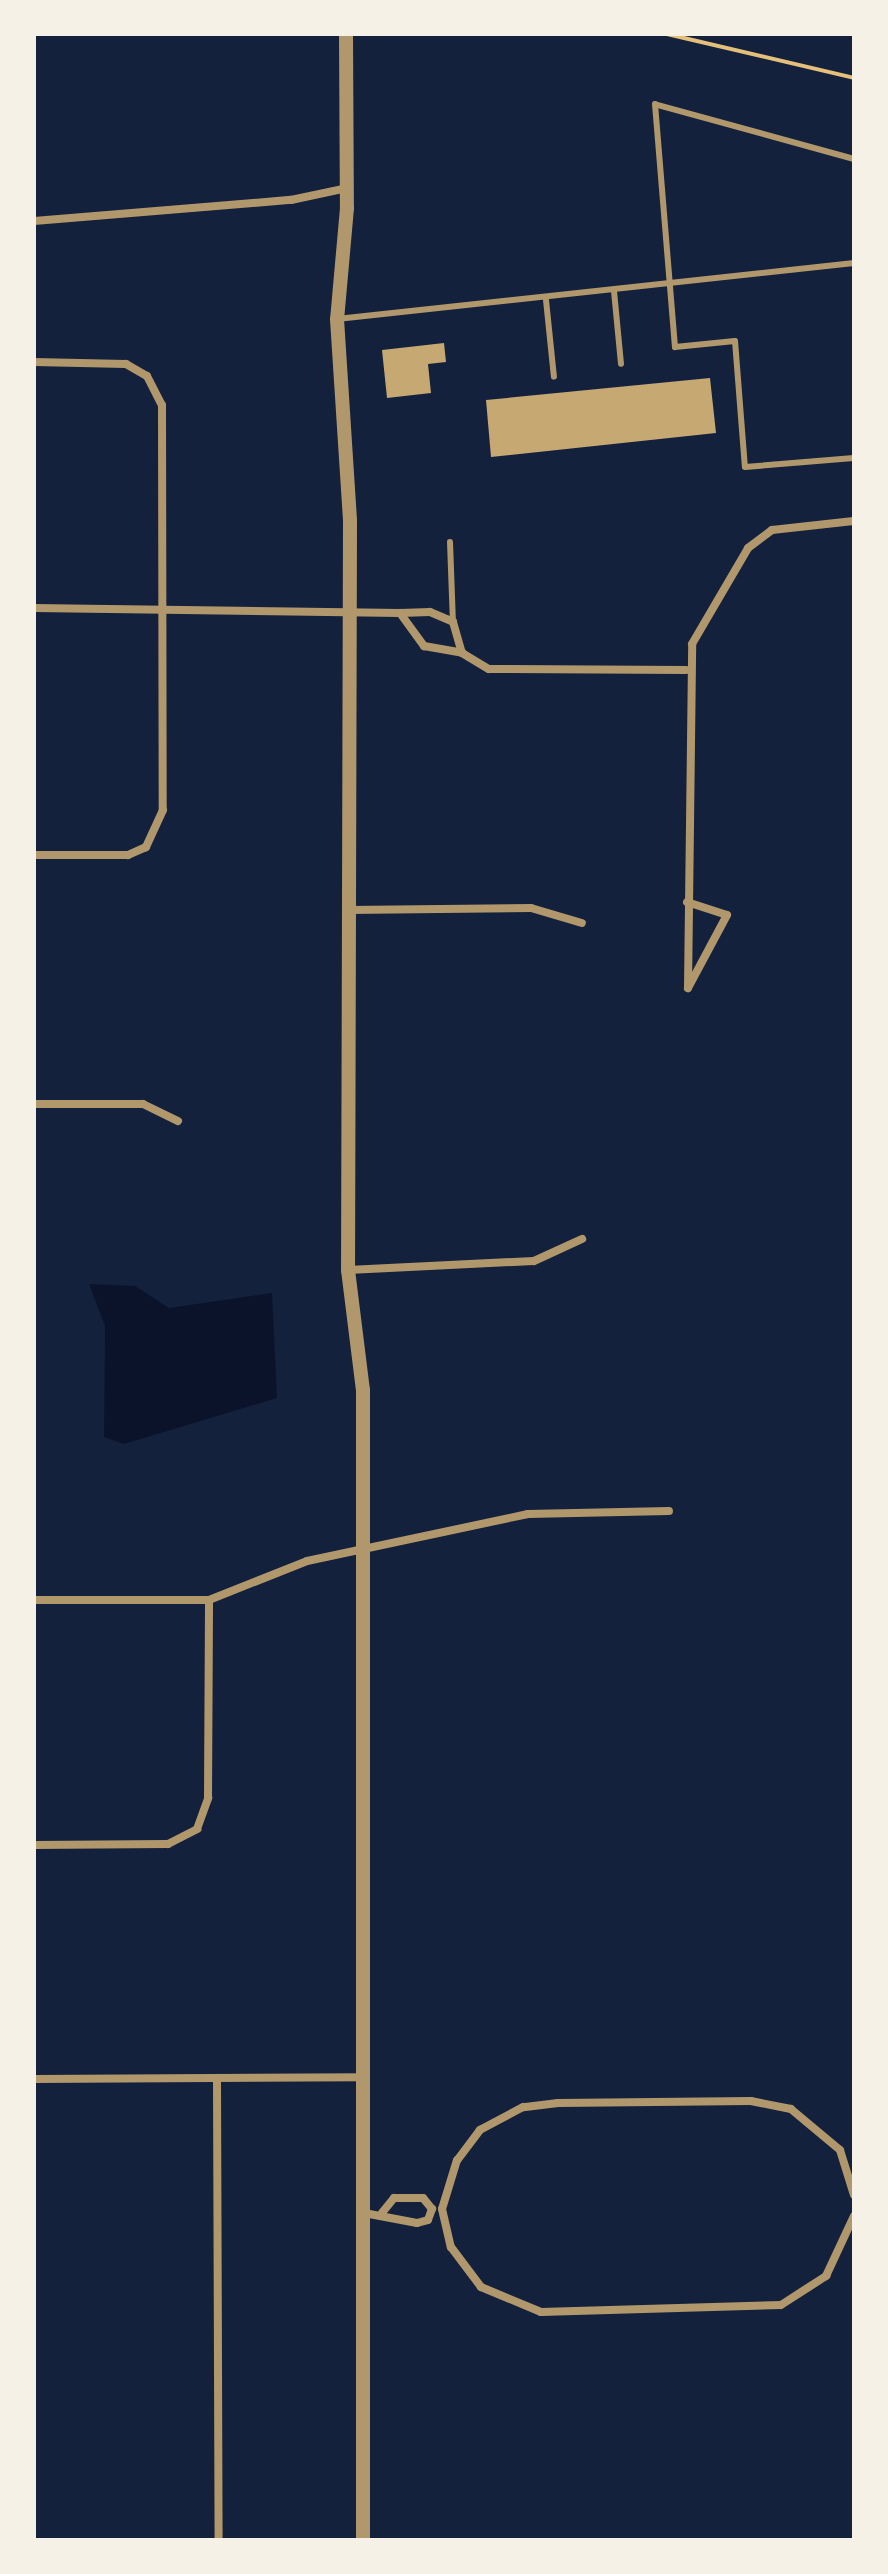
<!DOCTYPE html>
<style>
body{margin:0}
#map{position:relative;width:888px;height:2574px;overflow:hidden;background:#14213d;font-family:"Space Grotesk",sans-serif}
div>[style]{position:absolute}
.water>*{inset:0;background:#0b132b}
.building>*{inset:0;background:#c6a872}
.path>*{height:4px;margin:-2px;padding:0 2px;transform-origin:2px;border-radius:2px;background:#e5c07b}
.service>*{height:6px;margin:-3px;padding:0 3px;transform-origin:3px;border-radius:3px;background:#b1986c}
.minor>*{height:8px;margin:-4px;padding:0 4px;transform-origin:4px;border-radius:4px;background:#b1986c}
.tertiary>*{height:14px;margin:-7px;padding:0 7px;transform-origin:7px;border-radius:7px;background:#b1986c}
span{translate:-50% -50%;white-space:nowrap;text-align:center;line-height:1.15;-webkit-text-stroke:8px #f6f1e7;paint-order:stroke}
.frame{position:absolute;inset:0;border:36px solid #f6f1e7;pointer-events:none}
</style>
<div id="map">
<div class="water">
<i style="clip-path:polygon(89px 1284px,135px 1286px,169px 1308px,272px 1293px,277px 1398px,124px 1444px,104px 1437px,105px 1326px)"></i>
</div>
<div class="building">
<i style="clip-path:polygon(444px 343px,446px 362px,428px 364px,431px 393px,387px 398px,382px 350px)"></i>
<i style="clip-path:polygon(710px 378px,716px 433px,491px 457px,486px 400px)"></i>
</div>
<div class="path">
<i style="left:667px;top:34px;width:192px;rotate:13.2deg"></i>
</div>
<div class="service">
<i style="left:854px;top:159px;width:206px;rotate:-164.6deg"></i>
<i style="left:655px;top:104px;width:244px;rotate:85.3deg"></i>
<i style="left:675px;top:347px;width:60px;rotate:-5.7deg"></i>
<i style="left:735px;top:341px;width:126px;rotate:85.5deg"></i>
<i style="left:745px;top:467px;width:109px;rotate:-4.7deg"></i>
<i style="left:614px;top:291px;width:73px;rotate:84.5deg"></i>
<i style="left:546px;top:300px;width:77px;rotate:84.1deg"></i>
<i style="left:337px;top:319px;width:520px;rotate:-6.18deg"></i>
<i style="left:450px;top:542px;width:80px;rotate:87.9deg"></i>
</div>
<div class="minor">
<i style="left:34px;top:221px;width:258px;rotate:-4.7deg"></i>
<i style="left:291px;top:200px;width:57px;rotate:-12.1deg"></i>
<i style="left:34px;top:362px;width:92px;rotate:1.2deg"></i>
<i style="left:126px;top:364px;width:24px;rotate:30deg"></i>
<i style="left:147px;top:376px;width:33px;rotate:63deg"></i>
<i style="left:162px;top:405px;width:405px;rotate:89.9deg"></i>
<i style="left:163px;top:810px;width:41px;rotate:114.7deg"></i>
<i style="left:146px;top:847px;width:20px;rotate:156deg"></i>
<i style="left:128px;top:855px;width:94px;rotate:180deg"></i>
<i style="left:34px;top:608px;width:366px;rotate:0.8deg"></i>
<i style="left:400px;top:613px;width:41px;rotate:54deg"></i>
<i style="left:424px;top:646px;width:39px;rotate:10deg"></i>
<i style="left:462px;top:653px;width:31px;rotate:31deg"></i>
<i style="left:489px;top:669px;width:197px;rotate:0.3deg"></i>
<i style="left:400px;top:613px;width:30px;rotate:-2deg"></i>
<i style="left:430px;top:612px;width:25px;rotate:23deg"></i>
<i style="left:453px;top:622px;width:32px;rotate:74deg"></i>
<i style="left:687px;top:902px;width:42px;rotate:18deg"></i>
<i style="left:727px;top:915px;width:83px;rotate:118.1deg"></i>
<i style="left:348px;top:910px;width:183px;rotate:-0.6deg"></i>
<i style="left:531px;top:908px;width:53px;rotate:16.4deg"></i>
<i style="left:688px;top:988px;width:344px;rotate:-89.3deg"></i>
<i style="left:692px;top:644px;width:111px;rotate:-59.7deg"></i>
<i style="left:748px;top:548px;width:30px;rotate:-37deg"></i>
<i style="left:772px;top:530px;width:82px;rotate:-6.3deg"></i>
<i style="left:34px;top:1104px;width:109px"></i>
<i style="left:143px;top:1104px;width:39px;rotate:26deg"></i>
<i style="left:348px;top:1270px;width:186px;rotate:-2.8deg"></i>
<i style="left:534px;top:1261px;width:53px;rotate:-24.6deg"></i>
<i style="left:34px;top:1600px;width:175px"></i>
<i style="left:209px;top:1600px;width:105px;rotate:-21.7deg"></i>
<i style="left:307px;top:1561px;width:226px;rotate:-12deg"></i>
<i style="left:528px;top:1514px;width:141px;rotate:-1.2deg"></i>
<i style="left:34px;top:1845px;width:134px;rotate:-0.4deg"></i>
<i style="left:168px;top:1844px;width:33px;rotate:-27deg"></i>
<i style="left:197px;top:1829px;width:33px;rotate:-70deg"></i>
<i style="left:208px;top:1798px;width:198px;rotate:-89.7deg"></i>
<i style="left:34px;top:2079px;width:329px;rotate:-0.3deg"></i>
<i style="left:217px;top:2079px;width:461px;rotate:89.8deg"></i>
<i style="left:854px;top:2195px;width:47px;rotate:-107.3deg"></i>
<i style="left:840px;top:2150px;width:64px;rotate:-140.1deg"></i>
<i style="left:791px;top:2109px;width:41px;rotate:-168.7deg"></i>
<i style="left:751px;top:2101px;width:193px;rotate:179.4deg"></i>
<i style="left:558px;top:2103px;width:35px;rotate:173deg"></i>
<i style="left:523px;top:2107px;width:49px;rotate:151.9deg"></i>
<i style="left:480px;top:2130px;width:38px;rotate:127deg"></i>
<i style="left:457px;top:2160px;width:51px;rotate:107deg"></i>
<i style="left:442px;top:2209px;width:39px;rotate:77deg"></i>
<i style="left:451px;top:2247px;width:50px;rotate:53.1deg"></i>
<i style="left:481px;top:2287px;width:65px;rotate:22.6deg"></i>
<i style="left:541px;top:2312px;width:240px;rotate:-1.7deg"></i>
<i style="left:781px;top:2305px;width:54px;rotate:-32.8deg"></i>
<i style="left:826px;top:2276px;width:66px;rotate:-65deg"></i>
<i style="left:364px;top:2213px;width:54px;rotate:10.7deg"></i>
<i style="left:417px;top:2223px;width:11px;rotate:-15deg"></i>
<i style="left:428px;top:2220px;width:12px;rotate:-70deg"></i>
<i style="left:432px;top:2209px;width:14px;rotate:-129deg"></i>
<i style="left:423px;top:2198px;width:29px;rotate:180deg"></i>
<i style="left:394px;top:2198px;width:19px;rotate:129deg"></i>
</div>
<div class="tertiary">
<i style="left:346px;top:34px;width:174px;rotate:89.7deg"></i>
<i style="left:347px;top:208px;width:111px;rotate:95.1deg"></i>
<i style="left:337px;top:319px;width:202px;rotate:86.3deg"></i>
<i style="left:350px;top:521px;width:749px;rotate:90.15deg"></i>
<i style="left:348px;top:1270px;width:121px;rotate:82.9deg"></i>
<i style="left:363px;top:1390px;width:1150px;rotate:90deg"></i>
</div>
<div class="frame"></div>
</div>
